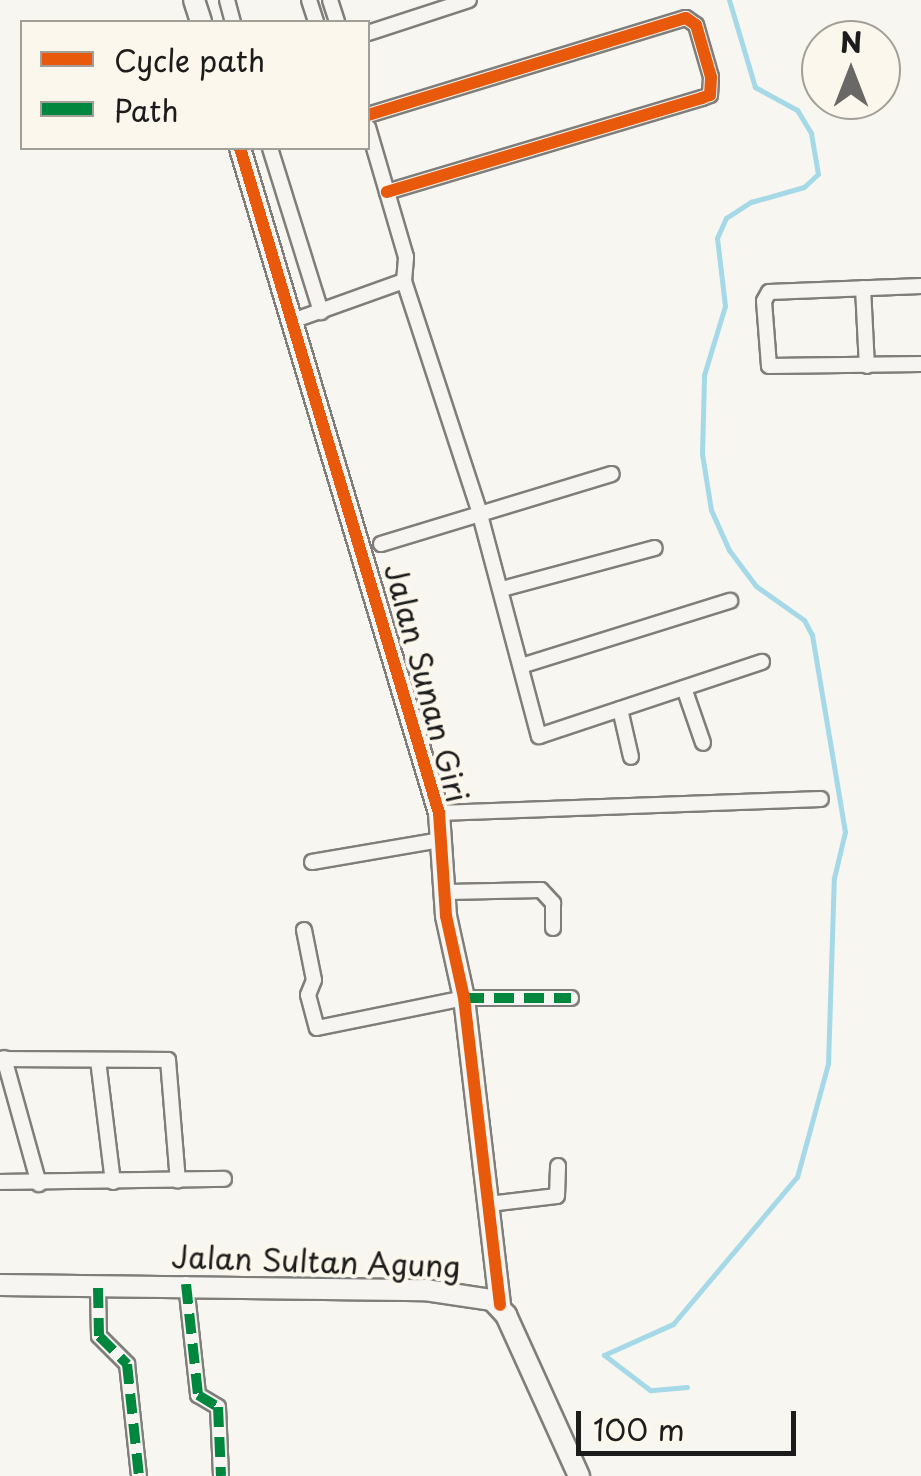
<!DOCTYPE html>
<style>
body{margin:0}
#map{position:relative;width:921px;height:1476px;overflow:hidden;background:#f8f6f0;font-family:"Playpen Sans",sans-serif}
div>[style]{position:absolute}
.stream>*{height:5px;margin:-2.5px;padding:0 2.5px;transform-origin:2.5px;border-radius:2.5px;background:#a6d9e7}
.roads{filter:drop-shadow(2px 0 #7f7e7b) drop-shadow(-2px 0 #7f7e7b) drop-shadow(0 2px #7f7e7b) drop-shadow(0 -2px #7f7e7b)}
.street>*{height:14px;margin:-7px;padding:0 7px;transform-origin:7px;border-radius:7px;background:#f6f5f1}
.secondary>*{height:20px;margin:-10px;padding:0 10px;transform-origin:10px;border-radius:10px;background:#f6f5f1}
.quiet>*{height:10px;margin-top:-5px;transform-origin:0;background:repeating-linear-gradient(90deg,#00873e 0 20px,transparent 0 30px)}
.cycleway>*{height:12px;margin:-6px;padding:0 6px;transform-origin:6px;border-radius:6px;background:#e8590c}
span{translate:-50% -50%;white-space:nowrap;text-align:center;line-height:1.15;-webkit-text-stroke:8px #fbf7ec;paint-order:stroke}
.street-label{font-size:30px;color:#1c1c1c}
.legend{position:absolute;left:20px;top:20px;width:350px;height:130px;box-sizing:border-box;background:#fbf7ec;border:2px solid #a29f99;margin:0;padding:12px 18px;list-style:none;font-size:30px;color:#1c1c1c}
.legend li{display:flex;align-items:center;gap:20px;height:50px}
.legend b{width:50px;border:2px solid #a29f99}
.north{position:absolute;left:801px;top:20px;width:100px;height:100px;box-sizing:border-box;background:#fbf7ec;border:2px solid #a29f99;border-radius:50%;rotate:0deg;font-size:28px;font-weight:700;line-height:40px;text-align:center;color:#1c1c1c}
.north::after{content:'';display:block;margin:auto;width:35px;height:45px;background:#696866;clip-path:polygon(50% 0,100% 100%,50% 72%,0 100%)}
.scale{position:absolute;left:576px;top:1411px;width:220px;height:45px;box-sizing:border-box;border:5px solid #1c1c1c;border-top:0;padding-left:12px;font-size:30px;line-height:35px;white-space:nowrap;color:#1c1c1c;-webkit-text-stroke:8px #fbf7ec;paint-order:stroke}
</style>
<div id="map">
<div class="stream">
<i style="left:687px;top:1387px;width:37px;rotate:175deg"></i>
<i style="left:650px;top:1390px;width:58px;rotate:-142.7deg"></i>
<i style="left:604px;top:1355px;width:76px;rotate:-24.2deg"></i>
<i style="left:673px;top:1324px;width:192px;rotate:-49.9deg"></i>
<i style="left:797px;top:1177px;width:117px;rotate:-74.7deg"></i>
<i style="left:828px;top:1064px;width:186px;rotate:-88.2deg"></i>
<i style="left:834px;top:878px;width:47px;rotate:-76.6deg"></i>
<i style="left:845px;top:832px;width:200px;rotate:-99.5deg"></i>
<i style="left:812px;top:635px;width:17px;rotate:-118deg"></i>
<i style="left:804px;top:620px;width:59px;rotate:-144.7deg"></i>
<i style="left:756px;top:586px;width:45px;rotate:-126.9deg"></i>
<i style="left:729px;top:550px;width:44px;rotate:-114.2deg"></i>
<i style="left:711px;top:510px;width:57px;rotate:-99.1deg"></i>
<i style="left:702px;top:454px;width:79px;rotate:-88.5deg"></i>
<i style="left:704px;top:375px;width:72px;rotate:-73.1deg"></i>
<i style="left:725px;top:306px;width:68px;rotate:-96.7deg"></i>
<i style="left:717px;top:238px;width:22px;rotate:-66deg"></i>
<i style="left:726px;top:218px;width:30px;rotate:-33deg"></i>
<i style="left:751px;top:202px;width:55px;rotate:-15.8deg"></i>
<i style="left:804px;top:187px;width:19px;rotate:-43deg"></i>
<i style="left:818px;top:174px;width:42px;rotate:-99.7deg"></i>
<i style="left:811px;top:133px;width:27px;rotate:-121deg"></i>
<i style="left:797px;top:110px;width:48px;rotate:-151.3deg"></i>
<i style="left:755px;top:87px;width:91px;rotate:-106.6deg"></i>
</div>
<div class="roads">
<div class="street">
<i style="left:227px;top:0;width:23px;rotate:75deg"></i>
<i style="left:309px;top:0;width:23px;rotate:72deg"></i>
<i style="left:330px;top:0;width:23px;rotate:72deg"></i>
<i style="left:368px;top:33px;width:106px;rotate:-18.1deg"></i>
<i style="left:368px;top:115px;width:332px;rotate:-17deg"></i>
<i style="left:686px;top:18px;width:12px;rotate:35deg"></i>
<i style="left:696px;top:25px;width:54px;rotate:73.9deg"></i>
<i style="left:711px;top:77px;width:18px;rotate:93deg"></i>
<i style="left:710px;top:95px;width:9px;rotate:159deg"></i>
<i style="left:702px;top:98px;width:329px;rotate:163.4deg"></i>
<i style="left:270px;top:148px;width:172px;rotate:72.7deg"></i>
<i style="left:404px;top:281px;width:242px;rotate:71.9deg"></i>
<i style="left:479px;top:511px;width:233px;rotate:75.1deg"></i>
<i style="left:539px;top:736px;width:235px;rotate:-18.4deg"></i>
<i style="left:921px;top:286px;width:152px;rotate:177.7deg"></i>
<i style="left:769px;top:292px;width:10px;rotate:119deg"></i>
<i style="left:764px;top:301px;width:65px;rotate:85.6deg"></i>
<i style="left:769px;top:366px;width:152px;rotate:-0.8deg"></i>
<i style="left:863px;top:288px;width:78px;rotate:87.1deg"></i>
<i style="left:295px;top:320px;width:116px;rotate:-19.7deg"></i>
<i style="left:404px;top:281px;width:24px;rotate:-85deg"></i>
<i style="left:406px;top:257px;width:135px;rotate:-106.3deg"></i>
<i style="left:381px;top:544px;width:241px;rotate:-16.9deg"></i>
<i style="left:502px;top:589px;width:158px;rotate:-15deg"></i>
<i style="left:524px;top:665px;width:216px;rotate:-17.3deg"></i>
<i style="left:684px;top:688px;width:58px;rotate:70.9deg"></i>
<i style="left:620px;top:709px;width:49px;rotate:77.1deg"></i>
<i style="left:439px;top:813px;width:382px;rotate:-2.1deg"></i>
<i style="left:312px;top:862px;width:131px;rotate:-9.7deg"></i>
<i style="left:448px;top:892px;width:93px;rotate:-1.2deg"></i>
<i style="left:541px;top:890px;width:18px;rotate:47deg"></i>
<i style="left:553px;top:903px;width:25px;rotate:90deg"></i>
<i style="left:304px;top:930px;width:51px;rotate:78.7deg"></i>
<i style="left:314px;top:980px;width:16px;rotate:112deg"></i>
<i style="left:308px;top:995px;width:34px;rotate:75deg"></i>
<i style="left:317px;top:1028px;width:150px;rotate:-11.5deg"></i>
<i style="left:464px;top:998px;width:107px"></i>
<i style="left:4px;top:1058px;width:131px;rotate:74.5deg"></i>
<i style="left:0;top:1059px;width:168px;rotate:0.3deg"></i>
<i style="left:168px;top:1060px;width:121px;rotate:85.3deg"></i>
<i style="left:98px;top:1060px;width:123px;rotate:83deg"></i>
<i style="left:0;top:1182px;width:224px;rotate:-0.8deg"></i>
<i style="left:489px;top:1204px;width:68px;rotate:-6.7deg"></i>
<i style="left:557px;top:1196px;width:30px;rotate:-88deg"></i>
<i style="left:186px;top:1284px;width:112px;rotate:83.8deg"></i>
<i style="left:198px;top:1395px;width:23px;rotate:31deg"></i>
<i style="left:218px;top:1407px;width:69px;rotate:87.5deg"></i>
<i style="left:98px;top:1288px;width:48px;rotate:88.8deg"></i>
<i style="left:99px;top:1336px;width:40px;rotate:45deg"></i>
<i style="left:127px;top:1364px;width:113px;rotate:83.9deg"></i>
</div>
<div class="secondary">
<i style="left:194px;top:0;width:23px;rotate:72deg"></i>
<i style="left:240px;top:148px;width:694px;rotate:73.34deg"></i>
<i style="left:439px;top:813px;width:103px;rotate:86.1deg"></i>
<i style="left:446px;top:916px;width:84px;rotate:77.6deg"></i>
<i style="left:464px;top:998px;width:309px;rotate:83.3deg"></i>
<i style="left:0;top:1285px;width:425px;rotate:0.7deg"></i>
<i style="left:425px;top:1290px;width:68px;rotate:8.5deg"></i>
<i style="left:492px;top:1300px;width:21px;rotate:47deg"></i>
<i style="left:506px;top:1315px;width:177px;rotate:65.6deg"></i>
</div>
</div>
<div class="quiet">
<i style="left:464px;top:998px;width:107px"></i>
<i style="left:186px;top:1284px;width:112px;rotate:83.8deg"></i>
<i style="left:198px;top:1395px;width:23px;rotate:31deg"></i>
<i style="left:218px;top:1407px;width:69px;rotate:87.5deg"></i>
<i style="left:98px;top:1288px;width:48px;rotate:88.8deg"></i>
<i style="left:99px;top:1336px;width:40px;rotate:45deg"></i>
<i style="left:127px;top:1364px;width:113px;rotate:83.9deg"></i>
</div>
<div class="cycleway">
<i style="left:368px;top:115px;width:332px;rotate:-17deg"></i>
<i style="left:686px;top:18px;width:12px;rotate:35deg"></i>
<i style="left:696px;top:25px;width:54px;rotate:73.9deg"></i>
<i style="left:711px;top:77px;width:18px;rotate:93deg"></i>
<i style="left:710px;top:95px;width:9px;rotate:159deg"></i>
<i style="left:702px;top:98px;width:329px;rotate:163.4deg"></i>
<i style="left:240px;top:148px;width:694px;rotate:73.34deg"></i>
<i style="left:439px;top:813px;width:103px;rotate:86.1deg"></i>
<i style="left:446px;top:916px;width:84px;rotate:77.6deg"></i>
<i style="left:464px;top:998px;width:309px;rotate:83.3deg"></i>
</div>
<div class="street-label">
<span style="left:427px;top:683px;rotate:75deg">Jalan Sunan Giri</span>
<span style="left:316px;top:1261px;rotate:2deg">Jalan Sultan Agung</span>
</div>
<ul class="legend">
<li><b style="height:12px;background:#e8590c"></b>Cycle path</li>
<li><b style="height:12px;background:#00873e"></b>Path</li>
</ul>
<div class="north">N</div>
<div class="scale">100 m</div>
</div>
